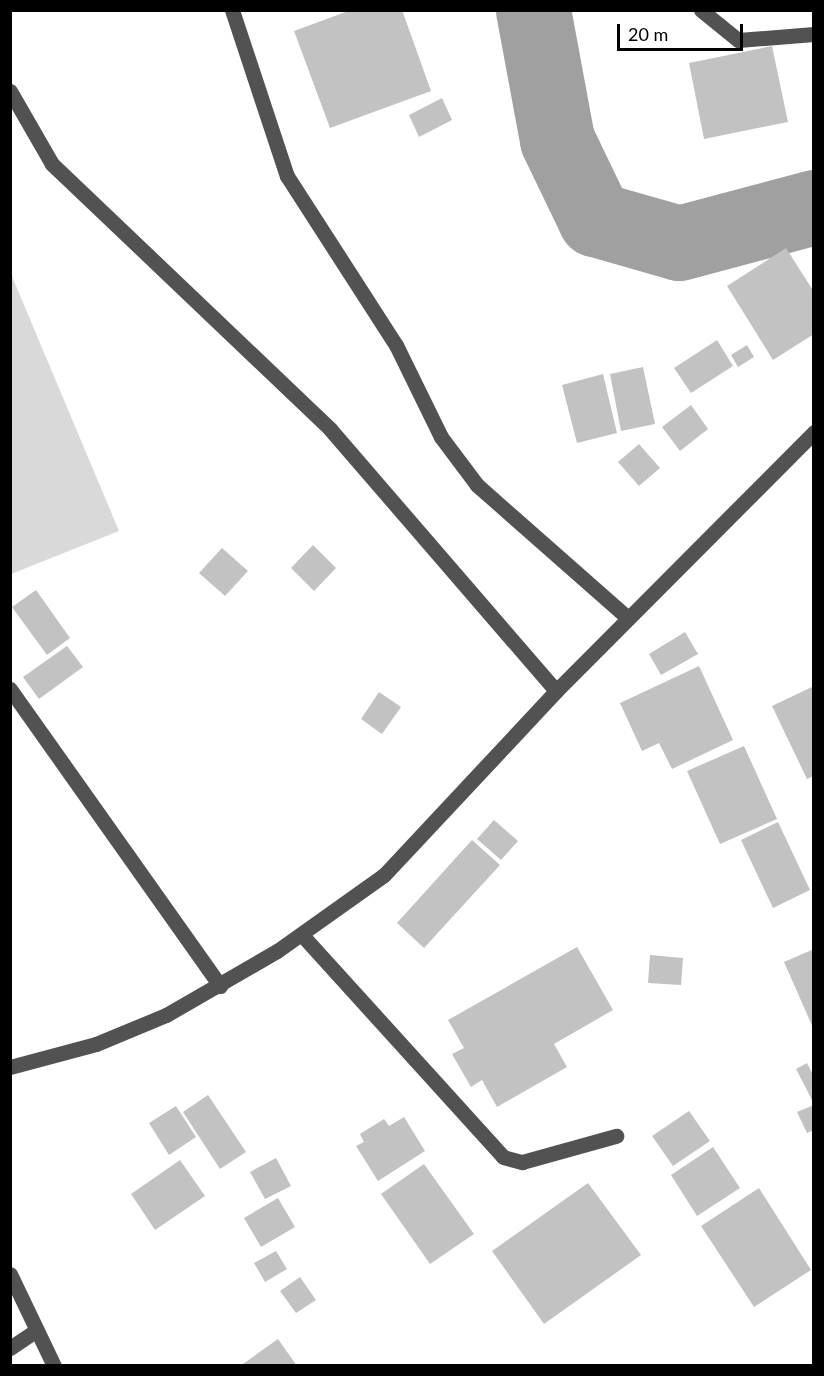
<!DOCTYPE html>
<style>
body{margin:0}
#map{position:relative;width:824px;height:1376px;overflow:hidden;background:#fff;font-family:Lato,sans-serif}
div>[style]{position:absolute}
.green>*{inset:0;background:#d9d9d9}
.river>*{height:75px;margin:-37.5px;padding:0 37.5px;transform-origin:37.5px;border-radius:37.5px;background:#a0a0a0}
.building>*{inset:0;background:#c2c2c2}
.minor>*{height:15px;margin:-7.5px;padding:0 7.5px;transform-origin:7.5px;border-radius:7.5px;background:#525252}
span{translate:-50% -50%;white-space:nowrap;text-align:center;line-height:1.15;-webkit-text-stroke:4.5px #fff;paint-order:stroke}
.frame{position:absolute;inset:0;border:12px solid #000;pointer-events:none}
.scale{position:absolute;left:617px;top:24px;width:126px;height:27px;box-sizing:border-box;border:3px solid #000;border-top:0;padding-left:8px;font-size:18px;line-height:21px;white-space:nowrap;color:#000;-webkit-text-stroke:4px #fff;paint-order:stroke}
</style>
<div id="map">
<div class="green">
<i style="clip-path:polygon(11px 274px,119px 531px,11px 574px,10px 574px)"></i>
</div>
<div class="river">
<i style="left:533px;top:10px;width:132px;rotate:79.5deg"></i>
<i style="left:557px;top:140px;width:88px;rotate:64.3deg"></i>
<i style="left:595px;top:219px;width:87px;rotate:15.9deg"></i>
<i style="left:679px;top:243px;width:140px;rotate:-14.9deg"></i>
</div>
<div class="building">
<i style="clip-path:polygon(351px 10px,402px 10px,431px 91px,330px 128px,294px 31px)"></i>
<i style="clip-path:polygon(772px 46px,788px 122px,704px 139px,689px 63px)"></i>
<i style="clip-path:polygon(442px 98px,452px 120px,419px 137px,409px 115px)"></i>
<i style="clip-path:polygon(786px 248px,814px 292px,814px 334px,773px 360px,727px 286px)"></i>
<i style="clip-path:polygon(717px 340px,733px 366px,691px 393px,674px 368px)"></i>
<i style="clip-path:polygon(747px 345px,754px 357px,738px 367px,731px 355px)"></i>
<i style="clip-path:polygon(643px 367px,655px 424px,621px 431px,610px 374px)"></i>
<i style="clip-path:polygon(603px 374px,617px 433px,577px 443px,562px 385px)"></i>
<i style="clip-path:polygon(691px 405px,708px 429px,680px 451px,662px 427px)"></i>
<i style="clip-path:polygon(639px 444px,660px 468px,639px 486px,618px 462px)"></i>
<i style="clip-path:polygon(313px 545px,336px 568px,314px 591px,291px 568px)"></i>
<i style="clip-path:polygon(222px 548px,248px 571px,225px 596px,199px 573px)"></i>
<i style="clip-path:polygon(36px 590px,70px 638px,47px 655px,12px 607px)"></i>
<i style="clip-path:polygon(685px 632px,698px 654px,661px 675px,649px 654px)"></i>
<i style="clip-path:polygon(67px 646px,83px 667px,39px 699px,23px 677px)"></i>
<i style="clip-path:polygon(699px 666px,733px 740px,672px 769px,659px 743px,642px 751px,620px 703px)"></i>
<i style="clip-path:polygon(814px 686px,814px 776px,807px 779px,772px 706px)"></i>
<i style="clip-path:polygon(379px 692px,401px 707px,382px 734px,361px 719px)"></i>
<i style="clip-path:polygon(744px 746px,777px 819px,720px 844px,687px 771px)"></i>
<i style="clip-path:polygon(494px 820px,518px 841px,501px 860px,477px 839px)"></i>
<i style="clip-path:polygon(778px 822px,810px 890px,773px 908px,741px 840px)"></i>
<i style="clip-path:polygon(472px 840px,500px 865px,424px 948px,397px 923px)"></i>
<i style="clip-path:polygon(577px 947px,613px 1010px,554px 1044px,567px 1067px,497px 1107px,482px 1080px,471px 1087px,452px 1054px,464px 1048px,448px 1020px)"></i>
<i style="clip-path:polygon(814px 949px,814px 1030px,784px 962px)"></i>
<i style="clip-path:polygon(650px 955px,683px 958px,681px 985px,648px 983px)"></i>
<i style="clip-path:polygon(807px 1063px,814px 1077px,812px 1100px,796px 1069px)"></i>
<i style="clip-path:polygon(208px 1095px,246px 1152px,220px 1169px,183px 1112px)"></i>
<i style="clip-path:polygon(814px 1105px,814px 1130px,807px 1133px,797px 1112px)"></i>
<i style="clip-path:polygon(176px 1106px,196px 1137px,169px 1155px,149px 1123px)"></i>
<i style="clip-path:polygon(689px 1111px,710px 1141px,673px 1166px,652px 1136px)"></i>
<i style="clip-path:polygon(404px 1117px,425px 1151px,378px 1181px,356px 1146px,364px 1142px,360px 1134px,384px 1119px,389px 1126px)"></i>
<i style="clip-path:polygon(713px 1147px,740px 1188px,697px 1216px,671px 1175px)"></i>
<i style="clip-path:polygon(276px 1158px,291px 1186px,265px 1199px,250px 1172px)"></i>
<i style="clip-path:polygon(180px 1160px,205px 1196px,155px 1230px,131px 1194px)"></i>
<i style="clip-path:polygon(424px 1164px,474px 1234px,430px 1264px,381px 1194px)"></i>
<i style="clip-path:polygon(588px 1183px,641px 1255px,544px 1324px,492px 1251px)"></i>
<i style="clip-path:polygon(759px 1188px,811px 1270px,754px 1307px,701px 1226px)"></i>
<i style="clip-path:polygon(278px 1198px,295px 1227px,261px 1247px,244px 1218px)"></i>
<i style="clip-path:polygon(276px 1251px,287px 1269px,265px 1282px,254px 1263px)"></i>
<i style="clip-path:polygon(300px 1277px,316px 1300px,296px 1313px,280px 1291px)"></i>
<i style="clip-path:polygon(278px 1339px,297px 1366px,240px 1366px)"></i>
</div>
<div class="minor">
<i style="left:232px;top:10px;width:175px;rotate:71.7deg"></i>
<i style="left:287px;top:176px;width:201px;rotate:57.2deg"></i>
<i style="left:396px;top:345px;width:102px;rotate:63.9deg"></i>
<i style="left:441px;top:437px;width:60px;rotate:53.1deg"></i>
<i style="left:477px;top:485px;width:201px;rotate:41.4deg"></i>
<i style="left:701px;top:10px;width:48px;rotate:39deg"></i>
<i style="left:738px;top:40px;width:76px;rotate:-4.5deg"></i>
<i style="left:10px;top:91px;width:84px;rotate:60.1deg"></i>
<i style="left:52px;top:164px;width:384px;rotate:43.6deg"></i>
<i style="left:330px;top:429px;width:346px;rotate:49.2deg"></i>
<i style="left:10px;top:689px;width:364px;rotate:54.7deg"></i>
<i style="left:302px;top:935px;width:299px;rotate:47.8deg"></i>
<i style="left:503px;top:1157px;width:20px;rotate:15deg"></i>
<i style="left:522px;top:1162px;width:98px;rotate:-15.5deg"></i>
<i style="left:10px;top:1067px;width:89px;rotate:-15deg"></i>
<i style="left:96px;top:1044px;width:76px;rotate:-22.5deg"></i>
<i style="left:166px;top:1015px;width:128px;rotate:-30deg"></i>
<i style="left:277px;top:951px;width:131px;rotate:-35.4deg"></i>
<i style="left:384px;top:875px;width:252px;rotate:-46.9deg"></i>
<i style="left:556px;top:691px;width:366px;rotate:-45.1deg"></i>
<i style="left:10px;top:1274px;width:102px;rotate:64.4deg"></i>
<i style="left:10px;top:1348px;width:32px;rotate:-34deg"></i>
</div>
<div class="frame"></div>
<div class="scale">20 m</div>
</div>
